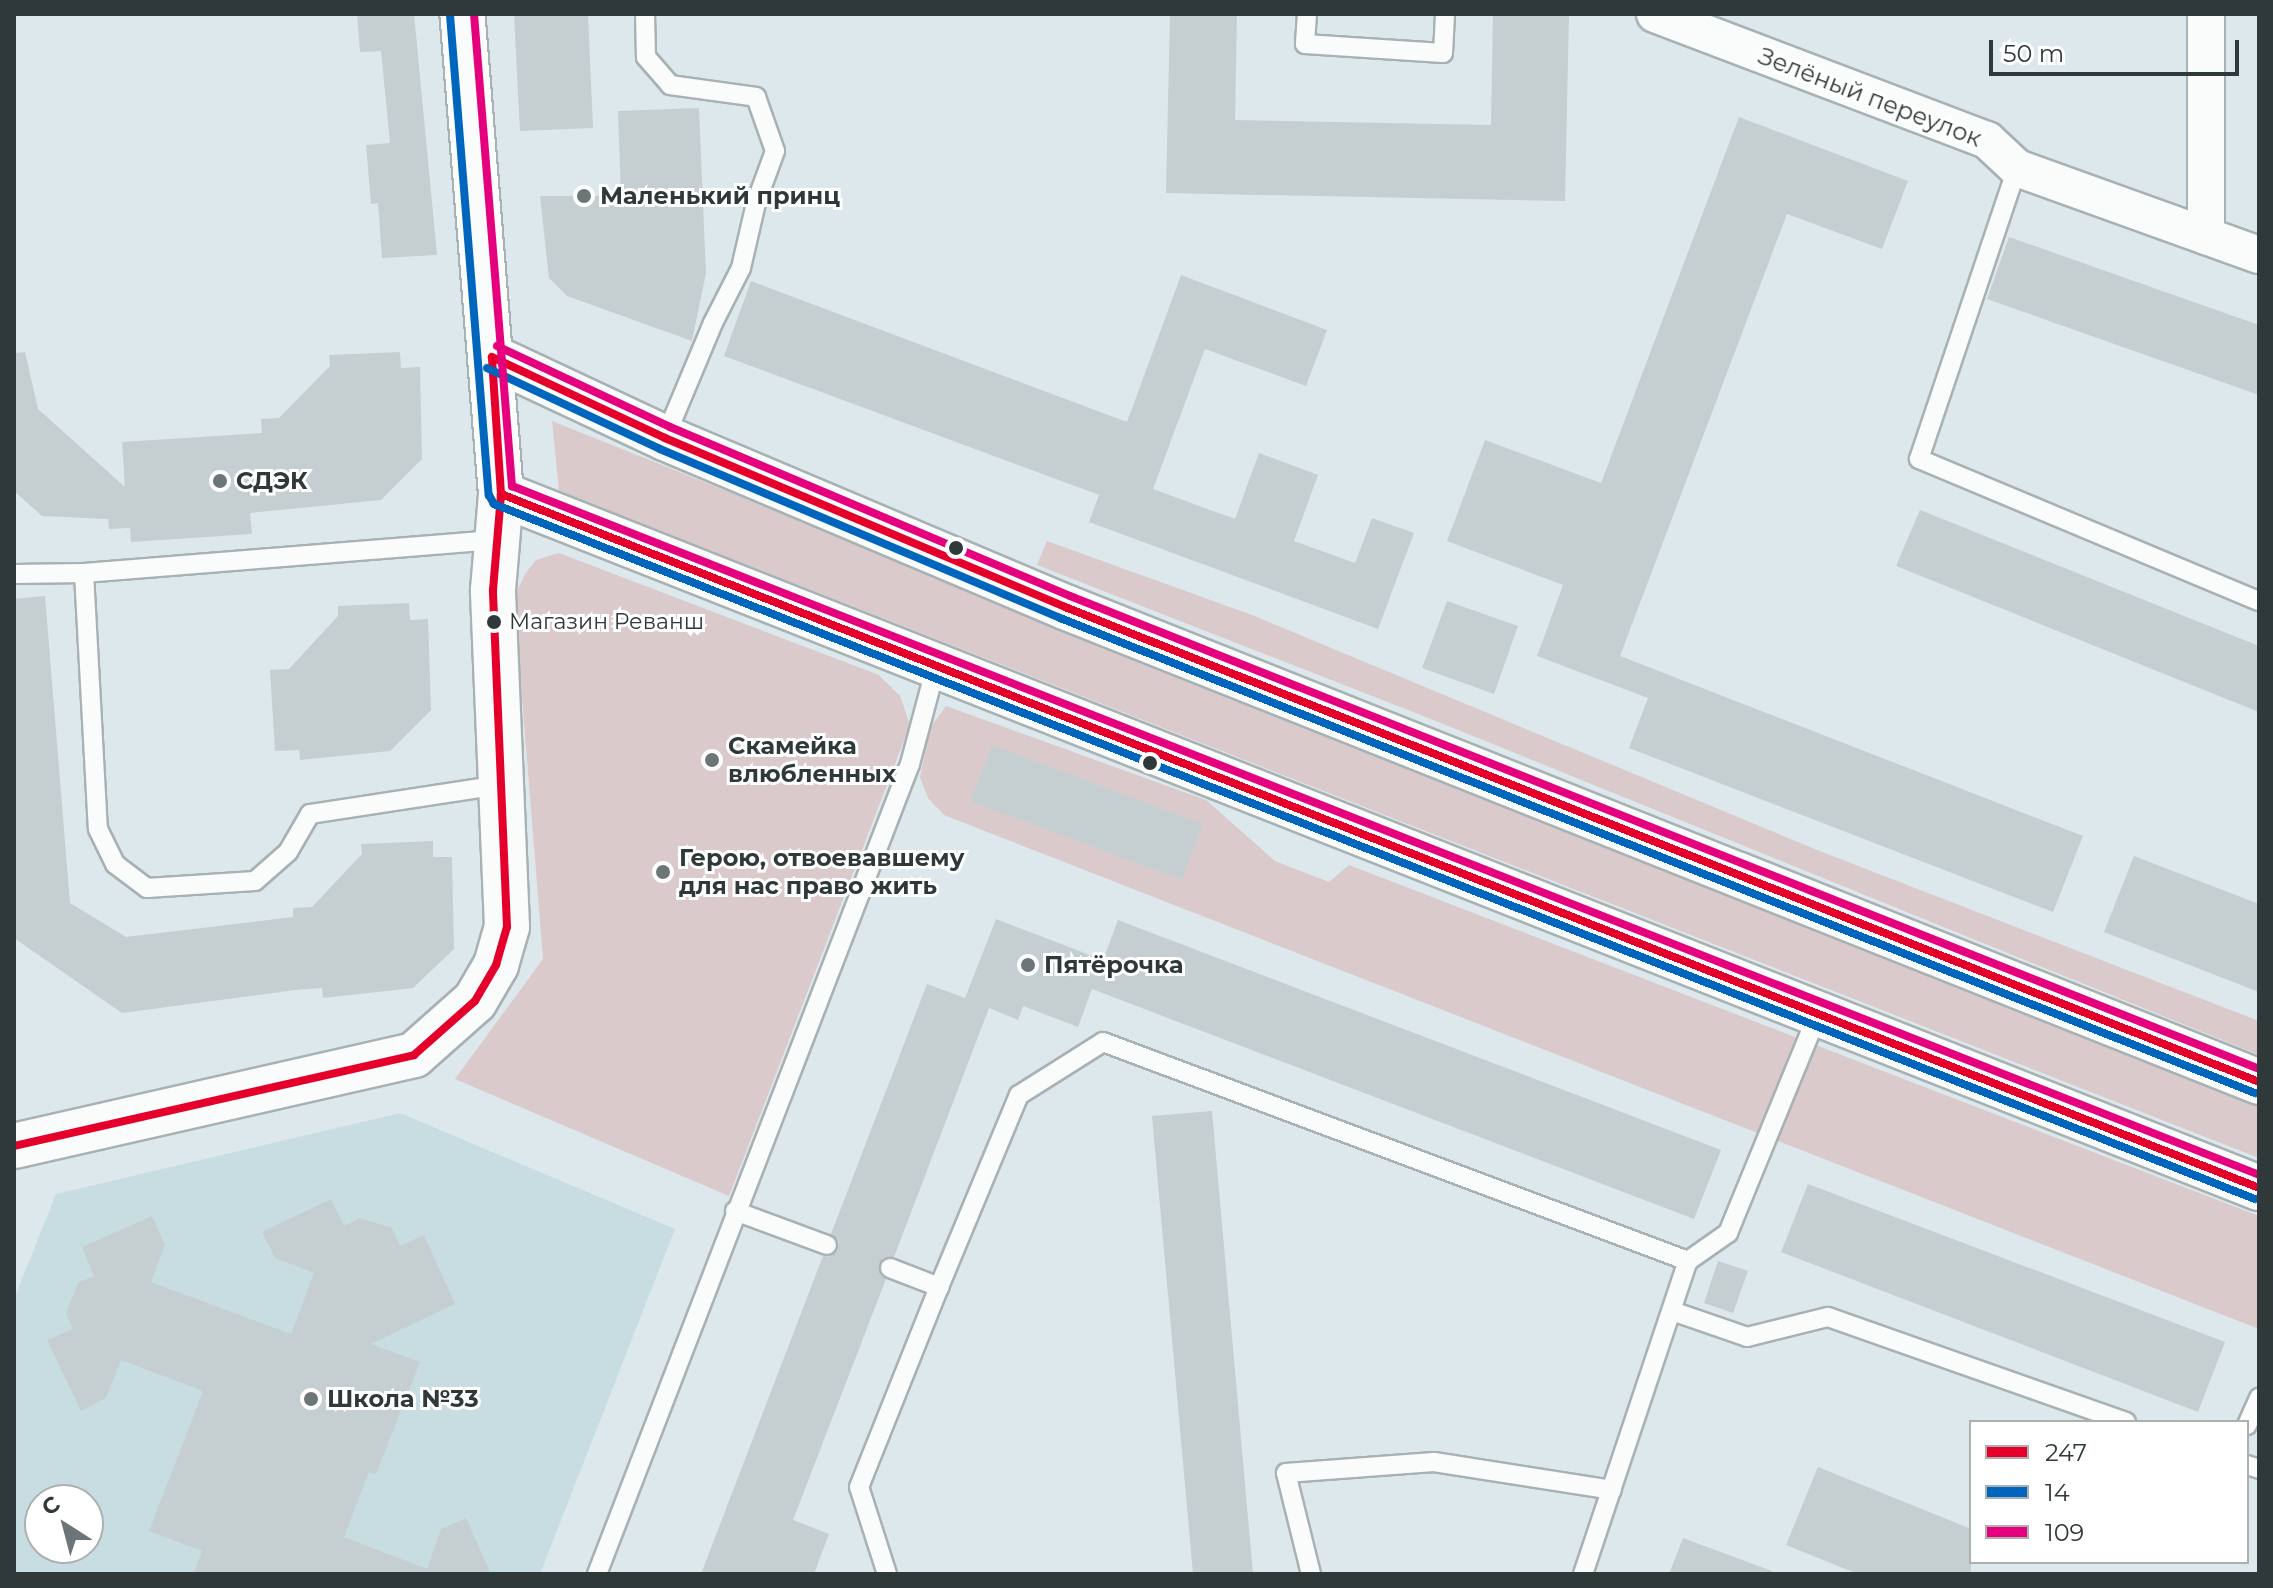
<!DOCTYPE html>
<meta charset="utf-8">
<style>
body{margin:0}
#map{position:relative;width:2273px;height:1588px;overflow:hidden;background:#dce8eb;font-family:Montserrat,sans-serif}
div>[style]{position:absolute}
.built>*{inset:0;background:#c8dde2}
.green>*{inset:0;background:#dbcacc}
.building>*{inset:0;background:#c5cfd1}
.roads{filter:drop-shadow(2px 0 #a8b1b3) drop-shadow(-2px 0 #a8b1b3) drop-shadow(0 2px #a8b1b3) drop-shadow(0 -2px #a8b1b3)}
.service>*{height:18px;margin:-9px;padding:0 9px;transform-origin:9px;border-radius:9px;background:#fafcfc}
.minor>*{height:36px;margin:-18px;padding:0 18px;transform-origin:18px;border-radius:18px;background:#fafcfc}
.secondary>*{height:44px;margin:-22px;padding:0 22px;transform-origin:22px;border-radius:22px;background:#fafcfc}
.bus-1>*{height:8px;margin:-4px;padding:0 4px;transform-origin:4px;border-radius:4px;background:#e4002b}
.bus-2>*{height:8px;margin:-4px;padding:0 4px;transform-origin:4px;border-radius:4px;background:#0065bd}
.bus-3>*{height:8px;margin:-4px;padding:0 4px;transform-origin:4px;border-radius:4px;background:#e5007d}
.dots>*{width:22px;height:22px;translate:-50% -50%;box-sizing:border-box;border:4px solid #fff;border-radius:50%}
span{translate:-50% -50%;white-space:nowrap;text-align:center;line-height:1.15;-webkit-text-stroke:6px #fff;paint-order:stroke}
.bus-label{font-size:22px;color:#30393a}
.left{translate:0 -50%;text-align:left}
.street-label{font-size:24px;color:#30393a}
.poi-label{font-size:24px;color:#30393a;font-weight:700}
.frame{position:absolute;inset:0;border:16px solid #30393a;pointer-events:none}
.legend{position:absolute;left:1969px;top:1420px;width:280px;height:144px;box-sizing:border-box;background:#fff;border:2px solid #acb0b0;margin:0;padding:10px 14px;list-style:none;font-size:24px;color:#30393a}
.legend li{display:flex;align-items:center;gap:16px;height:40px}
.legend b{width:40px;border:2px solid #acb0b0}
.north{position:absolute;left:24px;top:1484px;width:80px;height:80px;box-sizing:border-box;background:#fff;border:2px solid #acb0b0;border-radius:50%;rotate:324deg;font-size:22px;font-weight:700;line-height:32px;text-align:center;color:#30393a}
.north::after{content:'';display:block;margin:auto;width:28px;height:36px;background:#6c7678;clip-path:polygon(50% 0,100% 100%,50% 72%,0 100%)}
.scale{position:absolute;left:1989px;top:40px;width:250px;height:36px;box-sizing:border-box;border:4px solid #30393a;border-top:0;padding-left:10px;font-size:24px;line-height:28px;white-space:nowrap;color:#30393a;-webkit-text-stroke:6px #fff;paint-order:stroke}
</style>
<div id="map">
<div class="built">
<i style="clip-path:polygon(evenodd,400px 1113px,675px 1229px,540px 1574px,14px 1574px,14px 1299px,56px 1194px,400px 1113px,40px 1500px,88px 1500px,88px 1548px,40px 1548px,40px 1500px)"></i>
</div>
<div class="green">
<i style="clip-path:polygon(552px 421px,2259px 1103px,2259px 1158px,559px 491px)"></i>
<i style="clip-path:polygon(1047px 541px,1252px 615px,1817px 850px,2259px 1021px,2259px 1055px,1436px 721px,1037px 565px)"></i>
<i style="clip-path:polygon(559px 553px,879px 675px,900px 696px,910px 725px,729px 1196px,455px 1079px,543px 959px,514px 598px,525px 574px,536px 560px)"></i>
<i style="clip-path:polygon(946px 706px,1206px 800px,1275px 861px,1329px 882px,1349px 865px,2259px 1216px,2259px 1329px,944px 815px,928px 798px,920px 777px,930px 728px)"></i>
</div>
<div class="building">
<i style="clip-path:polygon(357px 14px,414px 14px,437px 255px,382px 258px,378px 203px,371px 204px,366px 145px,390px 143px,381px 51px,360px 52px)"></i>
<i style="clip-path:polygon(514px 14px,588px 14px,593px 128px,520px 131px)"></i>
<i style="clip-path:polygon(1170px 14px,1237px 14px,1235px 120px,1491px 125px,1493px 14px,1569px 14px,1565px 201px,1166px 193px)"></i>
<i style="clip-path:polygon(699px 108px,706px 273px,692px 341px,567px 296px,549px 278px,540px 196px,621px 196px,618px 111px)"></i>
<i style="clip-path:polygon(1739px 117px,1908px 181px,1882px 249px,1787px 214px,1620px 656px,2083px 836px,2053px 912px,1629px 748px,1648px 698px,1537px 656px,1563px 585px,1447px 541px,1485px 440px,1601px 483px)"></i>
<i style="clip-path:polygon(2009px 237px,2259px 325px,2259px 395px,1987px 299px)"></i>
<i style="clip-path:polygon(1181px 275px,1327px 330px,1306px 386px,1205px 349px,1153px 489px,1235px 519px,1259px 453px,1318px 475px,1294px 541px,1355px 563px,1372px 518px,1414px 533px,1378px 629px,1089px 522px,1099px 495px,724px 356px,751px 281px,1127px 422px)"></i>
<i style="clip-path:polygon(25px 352px,38px 409px,125px 487px,122px 442px,262px 433px,261px 419px,279px 418px,330px 366px,329px 355px,400px 352px,401px 368px,420px 367px,422px 459px,381px 500px,250px 513px,252px 534px,131px 542px,130px 528px,109px 529px,108px 519px,42px 516px,14px 491px,14px 353px)"></i>
<i style="clip-path:polygon(1920px 510px,2259px 646px,2259px 712px,1896px 566px)"></i>
<i style="clip-path:polygon(45px 596px,70px 903px,126px 937px,293px 917px,293px 908px,312px 907px,362px 854px,361px 844px,433px 841px,433px 857px,452px 857px,454px 949px,413px 988px,323px 998px,322px 988px,296px 990px,122px 1013px,14px 938px,14px 599px)"></i>
<i style="clip-path:polygon(1447px 601px,1518px 626px,1494px 694px,1422px 668px)"></i>
<i style="clip-path:polygon(409px 603px,410px 620px,428px 619px,431px 710px,390px 751px,300px 760px,299px 750px,275px 751px,270px 670px,289px 669px,338px 616px,338px 606px)"></i>
<i style="clip-path:polygon(992px 745px,1203px 824px,1182px 880px,970px 801px)"></i>
<i style="clip-path:polygon(2134px 856px,2259px 904px,2259px 992px,2104px 932px)"></i>
<i style="clip-path:polygon(996px 919px,1103px 960px,1118px 920px,1721px 1150px,1694px 1219px,1092px 989px,1078px 1027px,1023px 1006px,1018px 1020px,989px 1008px,894px 1257px,883px 1258px,879px 1264px,880px 1275px,886px 1279px,793px 1520px,829px 1534px,814px 1574px,701px 1574px,823px 1256px,830px 1257px,838px 1250px,839px 1242px,831px 1234px,927px 984px,965px 998px)"></i>
<i style="clip-path:polygon(1212px 1111px,1253px 1574px,1193px 1574px,1152px 1116px)"></i>
<i style="clip-path:polygon(1808px 1184px,2225px 1342px,2198px 1412px,1781px 1252px)"></i>
<i style="clip-path:polygon(331px 1199px,344px 1226px,360px 1218px,392px 1228px,400px 1246px,424px 1235px,455px 1304px,371px 1344px,420px 1362px,376px 1474px,369px 1472px,344px 1537px,427px 1569px,441px 1529px,466px 1518px,491px 1574px,193px 1574px,202px 1551px,149px 1531px,203px 1391px,121px 1360px,106px 1398px,81px 1411px,47px 1340px,73px 1329px,66px 1313px,78px 1283px,94px 1276px,82px 1247px,152px 1216px,165px 1245px,151px 1282px,291px 1334px,314px 1273px,275px 1258px,262px 1232px)"></i>
<i style="clip-path:polygon(1718px 1261px,1748px 1271px,1733px 1313px,1704px 1303px)"></i>
<i style="clip-path:polygon(1818px 1467px,1971px 1529px,1971px 1574px,1858px 1574px,1786px 1545px)"></i>
<i style="clip-path:polygon(1683px 1538px,1772px 1571px,1772px 1574px,1669px 1574px)"></i>
</div>
<div class="roads">
<div class="service">
<i style="left:645px;top:14px;width:43px;rotate:88.7deg"></i>
<i style="left:646px;top:57px;width:37px;rotate:49deg"></i>
<i style="left:670px;top:85px;width:87px;rotate:7.9deg"></i>
<i style="left:756px;top:97px;width:57px;rotate:70.6deg"></i>
<i style="left:775px;top:151px;width:55px;rotate:110.1deg"></i>
<i style="left:756px;top:203px;width:67px;rotate:103deg"></i>
<i style="left:741px;top:268px;width:62px;rotate:117deg"></i>
<i style="left:713px;top:323px;width:125px;rotate:112.7deg"></i>
<i style="left:1307px;top:14px;width:30px;rotate:94deg"></i>
<i style="left:1305px;top:44px;width:138px;rotate:3.7deg"></i>
<i style="left:1443px;top:53px;width:39px;rotate:-87deg"></i>
<i style="left:2017px;top:168px;width:307px;rotate:108.6deg"></i>
<i style="left:1919px;top:459px;width:368px;rotate:22.7deg"></i>
<i style="left:84px;top:573px;width:256px;rotate:86.9deg"></i>
<i style="left:98px;top:829px;width:39px;rotate:64deg"></i>
<i style="left:115px;top:864px;width:40px;rotate:37deg"></i>
<i style="left:147px;top:888px;width:108px;rotate:-3.7deg"></i>
<i style="left:255px;top:881px;width:44px;rotate:-41.3deg"></i>
<i style="left:288px;top:852px;width:44px;rotate:-59.9deg"></i>
<i style="left:310px;top:814px;width:192px;rotate:-8.7deg"></i>
<i style="left:14px;top:574px;width:70px;rotate:-0.8deg"></i>
<i style="left:84px;top:573px;width:412px;rotate:-4.6deg"></i>
<i style="left:735px;top:1211px;width:98px;rotate:20.3deg"></i>
<i style="left:890px;top:1268px;width:53px;rotate:21.2deg"></i>
<i style="left:1672px;top:1311px;width:79px;rotate:19.1deg"></i>
<i style="left:1747px;top:1337px;width:83px;rotate:-13.9deg"></i>
<i style="left:1828px;top:1317px;width:316px;rotate:19.4deg"></i>
<i style="left:2247px;top:1425px;width:30px;rotate:-66deg"></i>
<i style="left:2247px;top:1465px;width:13px;rotate:18deg"></i>
<i style="left:597px;top:1574px;width:868px;rotate:-68.87deg"></i>
<i style="left:910px;top:764px;width:101px;rotate:-75.1deg"></i>
<i style="left:887px;top:1574px;width:91px;rotate:-107.8deg"></i>
<i style="left:859px;top:1487px;width:215px;rotate:-68.2deg"></i>
<i style="left:939px;top:1287px;width:208px;rotate:-67.4deg"></i>
<i style="left:1019px;top:1095px;width:99px;rotate:-32.2deg"></i>
<i style="left:1103px;top:1042px;width:625px;rotate:20.52deg"></i>
<i style="left:1311px;top:1574px;width:104px;rotate:-103.9deg"></i>
<i style="left:1286px;top:1473px;width:148px;rotate:-4.3deg"></i>
<i style="left:1434px;top:1462px;width:180px;rotate:8.9deg"></i>
<i style="left:1583px;top:1574px;width:330px;rotate:-71.5deg"></i>
<i style="left:1688px;top:1261px;width:49px;rotate:-35deg"></i>
<i style="left:1728px;top:1233px;width:237px;rotate:-67.7deg"></i>
</div>
<div class="minor">
<i style="left:1655px;top:14px;width:355px;rotate:20.8deg"></i>
<i style="left:1987px;top:140px;width:41px;rotate:43deg"></i>
<i style="left:2017px;top:168px;width:257px;rotate:19.8deg"></i>
<i style="left:2206px;top:14px;width:222px;rotate:90deg"></i>
</div>
<div class="secondary">
<i style="left:492px;top:357px;width:191px;rotate:25.1deg"></i>
<i style="left:665px;top:438px;width:434px;rotate:22.9deg"></i>
<i style="left:1065px;top:607px;width:1285px;rotate:21.69deg"></i>
<i style="left:501px;top:494px;width:1890px;rotate:21.54deg"></i>
<i style="left:14px;top:1146px;width:410px;rotate:-12.8deg"></i>
<i style="left:414px;top:1055px;width:81px;rotate:-41.5deg"></i>
<i style="left:475px;top:1001px;width:42px;rotate:-59.7deg"></i>
<i style="left:496px;top:965px;width:40px;rotate:-74deg"></i>
<i style="left:507px;top:927px;width:337px;rotate:-92.4deg"></i>
<i style="left:493px;top:590px;width:96px;rotate:-85.2deg"></i>
<i style="left:501px;top:494px;width:482px;rotate:-94.6deg"></i>
</div>
</div>
<div class="bus-1">
<i style="left:501px;top:494px;width:1890px;rotate:21.54deg"></i>
<i style="left:14px;top:1146px;width:410px;rotate:-12.8deg"></i>
<i style="left:414px;top:1055px;width:81px;rotate:-41.5deg"></i>
<i style="left:475px;top:1001px;width:42px;rotate:-59.7deg"></i>
<i style="left:496px;top:965px;width:40px;rotate:-74deg"></i>
<i style="left:507px;top:927px;width:337px;rotate:-92.4deg"></i>
<i style="left:493px;top:590px;width:96px;rotate:-85.2deg"></i>
<i style="left:501px;top:494px;width:137px;rotate:-93.8deg"></i>
<i style="left:492px;top:357px;width:191px;rotate:25.1deg"></i>
<i style="left:665px;top:438px;width:434px;rotate:22.9deg"></i>
<i style="left:1065px;top:607px;width:1285px;rotate:21.69deg"></i>
</div>
<div class="bus-2">
<i style="left:450px;top:15px;width:482px;rotate:85.4deg"></i>
<i style="left:489px;top:495px;width:10px;rotate:61deg"></i>
<i style="left:494px;top:504px;width:1893px;rotate:21.54deg"></i>
<i style="left:487px;top:368px;width:191px;rotate:25.1deg"></i>
<i style="left:660px;top:449px;width:434px;rotate:22.9deg"></i>
<i style="left:1060px;top:618px;width:1286px;rotate:21.68deg"></i>
</div>
<div class="bus-3">
<i style="left:474px;top:14px;width:474px;rotate:85.4deg"></i>
<i style="left:512px;top:486px;width:1878px;rotate:21.52deg"></i>
<i style="left:497px;top:346px;width:191px;rotate:25.1deg"></i>
<i style="left:670px;top:427px;width:434px;rotate:22.9deg"></i>
<i style="left:1070px;top:596px;width:1280px;rotate:21.69deg"></i>
</div>
<div class="dots">
<i style="left:584px;top:196px;background:#6c7678"></i>
<i style="left:220px;top:481px;background:#6c7678"></i>
<i style="left:956px;top:548px;background:#30393a"></i>
<i style="left:494px;top:622px;background:#30393a"></i>
<i style="left:712px;top:760px;background:#6c7678"></i>
<i style="left:1150px;top:763px;background:#30393a"></i>
<i style="left:663px;top:872px;background:#6c7678"></i>
<i style="left:1028px;top:965px;background:#6c7678"></i>
<i style="left:311px;top:1399px;background:#6c7678"></i>
</div>
<div class="bus-label">
<span class="left" style="left:509px;top:622px">Магазин Реванш</span>
</div>
<div class="street-label">
<span style="left:1870px;top:97px;rotate:21deg">Зелёный переулок</span>
</div>
<div class="poi-label">
<span class="left" style="left:600px;top:196px">Маленький принц</span>
<span class="left" style="left:236px;top:481px">СДЭК</span>
<span class="left" style="left:728px;top:760px">Скамейка<br>влюбленных</span>
<span class="left" style="left:679px;top:872px">Герою, отвоевавшему<br>для нас право жить</span>
<span class="left" style="left:1044px;top:965px">Пятёрочка</span>
<span class="left" style="left:327px;top:1399px">Школа №33</span>
</div>
<div class="frame"></div>
<ul class="legend">
<li><b style="height:10px;background:#e4002b"></b>247</li>
<li><b style="height:10px;background:#0065bd"></b>14</li>
<li><b style="height:10px;background:#e5007d"></b>109</li>
</ul>
<div class="north">С</div>
<div class="scale">50 m</div>
</div>
